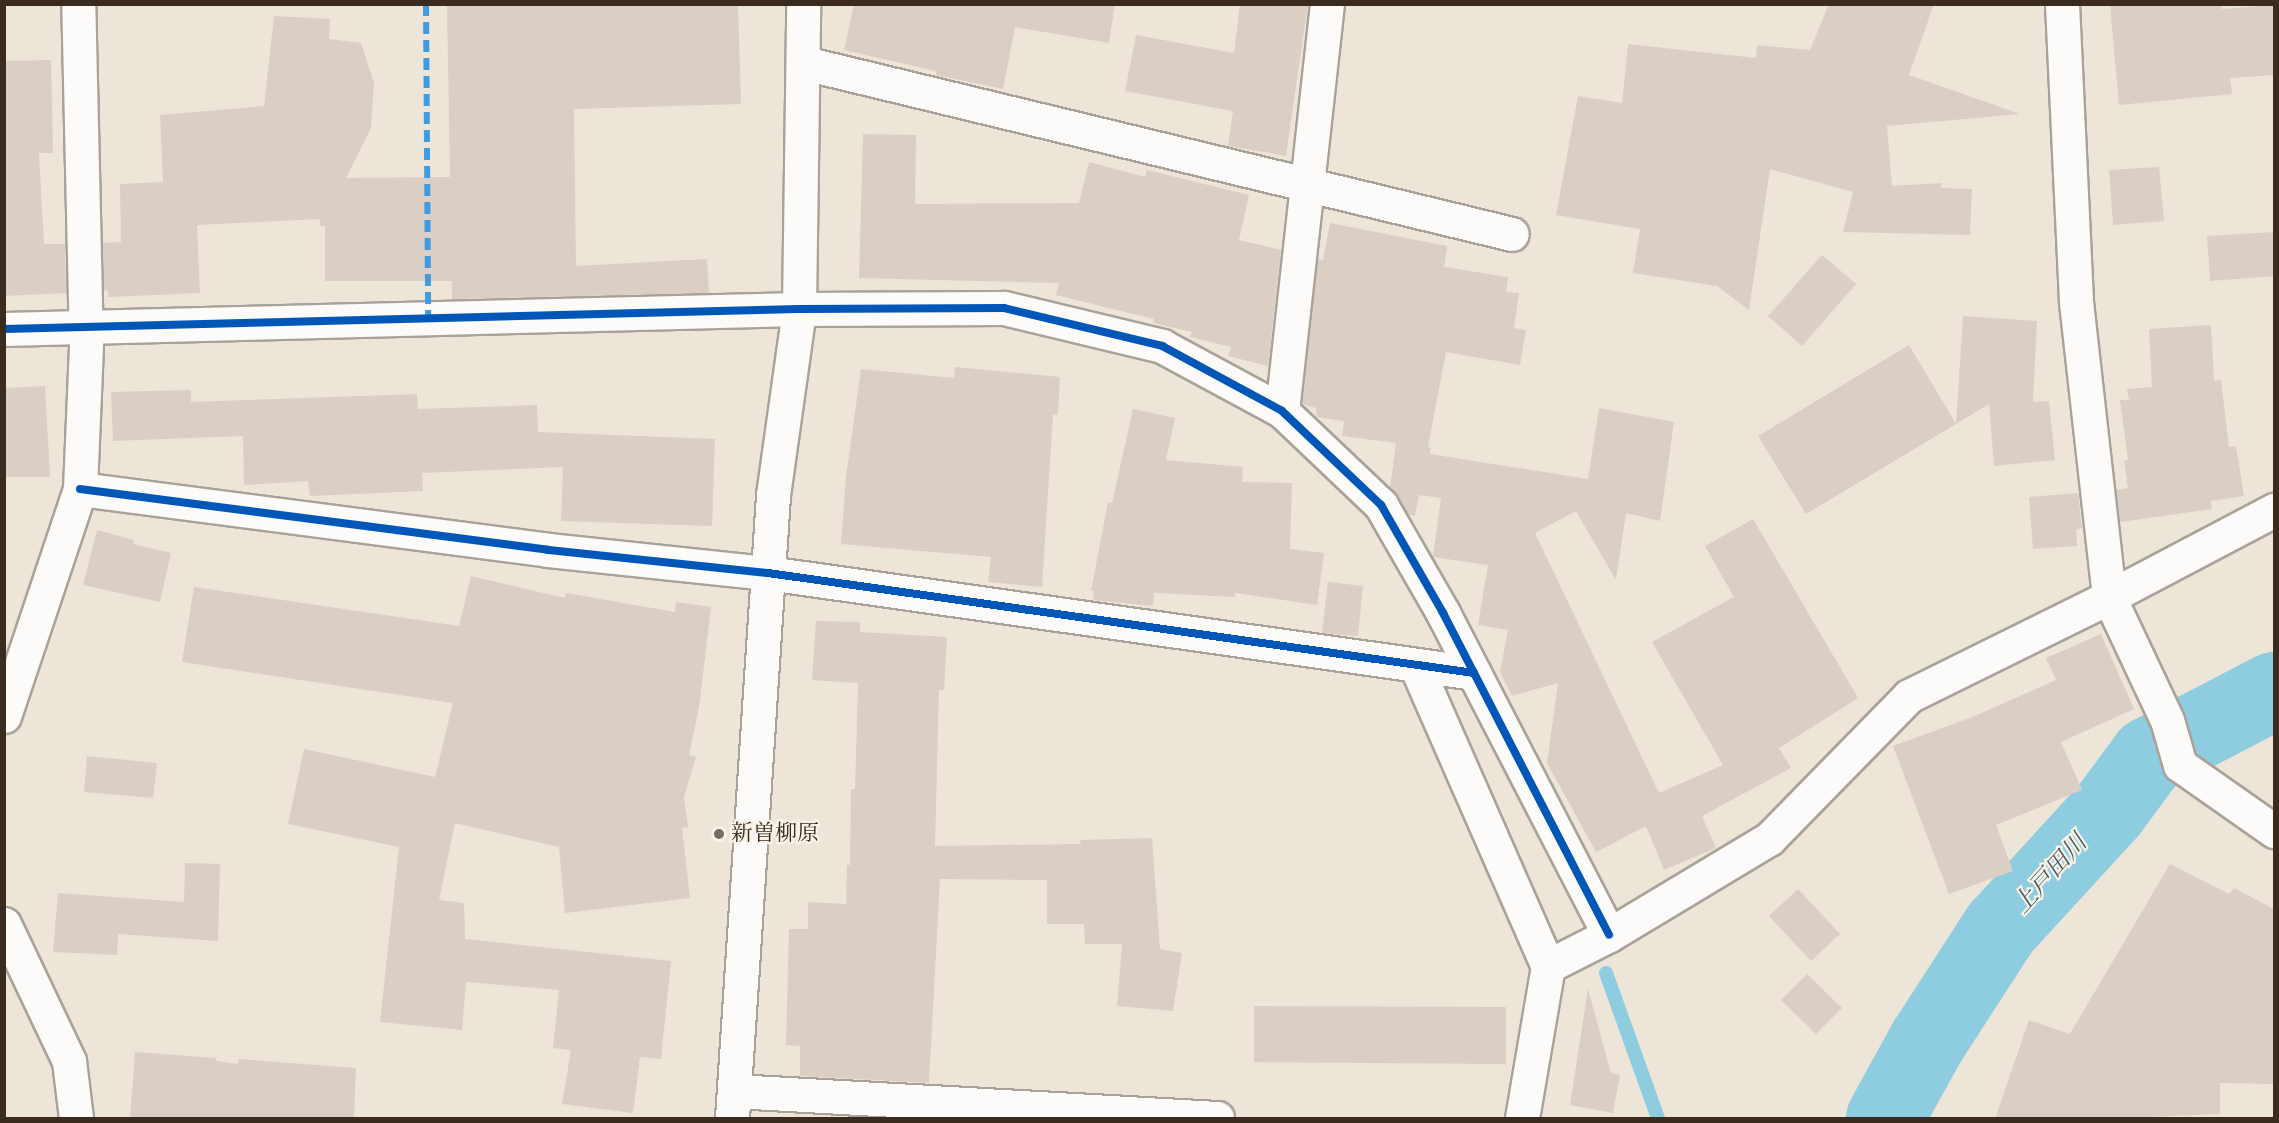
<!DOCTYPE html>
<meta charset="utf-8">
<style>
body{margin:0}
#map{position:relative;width:2279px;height:1123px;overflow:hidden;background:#ede5d8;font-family:"IM FELL Double Pica","Noto Serif JP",serif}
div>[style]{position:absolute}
.stream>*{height:14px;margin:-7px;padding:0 7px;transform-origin:7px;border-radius:7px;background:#8ecce0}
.river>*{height:78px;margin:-39px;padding:0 39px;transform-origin:39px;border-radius:39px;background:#8ecce0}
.building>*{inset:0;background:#dbcec5}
.roads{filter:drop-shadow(2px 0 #a9a299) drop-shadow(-2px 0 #a9a299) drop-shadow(0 2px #a9a299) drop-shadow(0 -2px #a9a299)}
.minor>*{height:33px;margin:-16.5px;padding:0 16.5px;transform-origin:16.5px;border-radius:16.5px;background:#fcfbf9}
.tertiary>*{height:33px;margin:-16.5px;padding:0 16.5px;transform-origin:16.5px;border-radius:16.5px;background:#fcfbf9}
.quiet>*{height:6px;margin-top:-3px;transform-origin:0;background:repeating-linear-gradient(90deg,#3f9ce0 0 12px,transparent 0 18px)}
.cycleway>*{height:8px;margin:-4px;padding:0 4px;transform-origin:4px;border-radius:4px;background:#0057b8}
.dots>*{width:16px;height:16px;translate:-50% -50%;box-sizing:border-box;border:3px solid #f7f3e8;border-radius:50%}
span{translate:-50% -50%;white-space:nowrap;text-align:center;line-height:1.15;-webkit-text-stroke:4.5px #f7f3e8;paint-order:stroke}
.poi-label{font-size:22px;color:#3b2a1e}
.left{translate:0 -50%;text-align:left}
.water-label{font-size:24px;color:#485759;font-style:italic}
.frame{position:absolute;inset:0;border:6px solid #3b2a1e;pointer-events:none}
</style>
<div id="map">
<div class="stream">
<i style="left:1606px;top:973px;width:154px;rotate:70.3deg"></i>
</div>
<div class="river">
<i style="left:1885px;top:1118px;width:87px;rotate:-61.1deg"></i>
<i style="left:1927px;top:1042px;width:135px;rotate:-57.1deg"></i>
<i style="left:2000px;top:929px;width:161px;rotate:-47.5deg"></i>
<i style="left:2109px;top:810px;width:67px;rotate:-53.5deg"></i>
<i style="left:2149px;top:756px;width:141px;rotate:-27.5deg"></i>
</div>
<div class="building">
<i style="clip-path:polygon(447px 4px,738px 4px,741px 104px,574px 109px,576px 266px,707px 259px,709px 293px,452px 299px,452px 281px,325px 281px,325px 226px,320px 226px,320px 219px,197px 225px,200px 293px,108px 297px,108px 290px,103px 291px,102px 243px,121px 242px,120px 184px,163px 182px,160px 115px,264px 106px,274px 16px,330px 19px,329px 39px,361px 43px,374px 83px,371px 128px,346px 178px,450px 177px)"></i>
<i style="clip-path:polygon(854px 4px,1115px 4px,1109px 43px,1015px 27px,1003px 89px,936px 75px,936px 71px,844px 50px)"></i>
<i style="clip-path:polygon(1240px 4px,1308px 4px,1286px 156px,1228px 146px,1233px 111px,1125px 91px,1136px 35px,1234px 53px)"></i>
<i style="clip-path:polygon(1829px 4px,1934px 4px,1909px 75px,2020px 114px,1887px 126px,1892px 186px,1942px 183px,1940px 188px,1972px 189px,1970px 235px,1843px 232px,1853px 192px,1770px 169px,1749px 310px,1717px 286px,1633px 273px,1640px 229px,1556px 215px,1578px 96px,1622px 103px,1628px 44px,1756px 58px,1757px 45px,1810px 50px)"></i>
<i style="clip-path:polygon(2110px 4px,2221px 4px,2222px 9px,2274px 5px,2274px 75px,2230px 78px,2232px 94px,2119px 105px)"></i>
<i style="clip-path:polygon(51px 60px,53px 153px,39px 153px,44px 244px,65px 244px,66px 293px,4px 296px,4px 61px)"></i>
<i style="clip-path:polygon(863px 134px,916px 135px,915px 204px,1079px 203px,1089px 162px,1145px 177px,1147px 170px,1249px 195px,1239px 240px,1281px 250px,1268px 366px,1228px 356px,1231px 347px,1190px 337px,1192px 332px,1153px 323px,1154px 319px,1056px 295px,1059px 283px,859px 278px)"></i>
<i style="clip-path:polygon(2159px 167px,2164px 221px,2113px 225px,2109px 170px)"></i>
<i style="clip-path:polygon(1330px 223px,1447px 246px,1444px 267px,1508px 277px,1506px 292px,1519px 293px,1514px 328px,1526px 330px,1520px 365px,1446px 352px,1428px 447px,1431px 448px,1430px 454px,1588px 479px,1599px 408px,1674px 422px,1660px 521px,1626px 513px,1616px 580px,1576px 511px,1535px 533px,1659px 793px,1723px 765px,1652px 642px,1734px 597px,1705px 546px,1753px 519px,1858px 698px,1779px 748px,1791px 768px,1702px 816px,1716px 848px,1664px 870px,1646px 826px,1596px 852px,1547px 763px,1558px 683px,1512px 696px,1500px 672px,1508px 630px,1478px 625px,1488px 565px,1433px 557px,1441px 498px,1419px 495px,1415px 516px,1409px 515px,1390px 488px,1396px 443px,1342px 436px,1344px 421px,1317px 417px,1316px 408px,1302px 404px,1318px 259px,1323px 260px)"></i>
<i style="clip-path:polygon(2274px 232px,2274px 276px,2210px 281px,2207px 236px)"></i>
<i style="clip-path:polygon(1822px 255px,1856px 284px,1802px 346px,1768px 316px)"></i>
<i style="clip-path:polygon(1963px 316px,2037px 321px,2033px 402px,2049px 401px,2055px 460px,1994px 466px,1989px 404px,1956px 424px)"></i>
<i style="clip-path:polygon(2211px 325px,2214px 381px,2221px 380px,2229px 447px,2236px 446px,2244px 496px,2211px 501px,2212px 509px,2120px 522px,2116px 490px,2128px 488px,2124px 461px,2128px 460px,2120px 400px,2129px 400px,2127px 389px,2152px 387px,2149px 329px)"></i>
<i style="clip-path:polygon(1909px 345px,1956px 424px,1806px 514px,1758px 436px)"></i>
<i style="clip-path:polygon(955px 367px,1060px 377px,1058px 415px,1053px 414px,1042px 587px,988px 582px,991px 557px,841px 544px,846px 477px,861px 369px,954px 378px)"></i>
<i style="clip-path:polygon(45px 386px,50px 477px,4px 477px,4px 388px)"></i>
<i style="clip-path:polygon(191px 390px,191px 402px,417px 394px,418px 409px,537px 405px,538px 432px,715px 439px,712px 526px,561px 521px,563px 467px,422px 473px,423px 491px,310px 496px,308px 481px,244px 485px,243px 436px,113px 441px,111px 392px)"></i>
<i style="clip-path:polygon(1133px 409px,1175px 418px,1166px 460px,1243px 467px,1242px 482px,1292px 483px,1290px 549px,1324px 553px,1317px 605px,1235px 593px,1235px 597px,1154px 593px,1153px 606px,1093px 600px,1094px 591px,1091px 591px,1108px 502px,1112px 503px)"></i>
<i style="clip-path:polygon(2078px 493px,2082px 528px,2076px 529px,2077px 546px,2033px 549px,2029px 497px)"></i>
<i style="clip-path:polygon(97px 530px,134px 540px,133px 544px,171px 553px,160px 602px,83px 585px)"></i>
<i style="clip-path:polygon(471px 576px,565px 598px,566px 593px,675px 612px,676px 602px,711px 607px,699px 707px,689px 755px,696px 757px,684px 797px,688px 827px,682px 828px,690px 898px,565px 913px,559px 847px,455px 823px,439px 900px,464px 903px,465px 939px,671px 961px,661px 1059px,640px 1057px,633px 1113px,562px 1104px,571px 1050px,553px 1048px,559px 990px,466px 982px,462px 1030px,380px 1022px,399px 847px,288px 824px,304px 749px,435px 777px,453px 703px,182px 662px,194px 587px,459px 626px)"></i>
<i style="clip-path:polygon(1328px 582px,1363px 586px,1358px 636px,1322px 633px)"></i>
<i style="clip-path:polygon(816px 621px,860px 622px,860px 632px,947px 637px,944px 690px,939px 690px,935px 846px,1081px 844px,1080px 840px,1152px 838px,1160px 949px,1182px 953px,1173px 1011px,1117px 1006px,1122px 944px,1085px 944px,1084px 924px,1047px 924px,1047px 880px,940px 879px,929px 1083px,800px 1076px,800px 1046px,786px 1045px,789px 929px,808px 929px,808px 902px,846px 904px,847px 865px,850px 865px,851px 789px,855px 789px,858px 683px,812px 680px)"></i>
<i style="clip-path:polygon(2101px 634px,2134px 709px,2061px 742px,2082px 790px,1996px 825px,2013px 871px,1949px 894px,1893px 746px,1975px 716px,2056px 680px,2046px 658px)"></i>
<i style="clip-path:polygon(87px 756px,157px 763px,153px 798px,84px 792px)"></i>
<i style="clip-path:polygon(185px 863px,220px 864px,218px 941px,118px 934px,117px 955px,53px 952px,58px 893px,184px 902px)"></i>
<i style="clip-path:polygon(2170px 864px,2229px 894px,2234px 888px,2274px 909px,2274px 1084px,2220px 1083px,2220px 1114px,2099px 1119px,1995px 1119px,2029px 1020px,2070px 1034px)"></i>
<i style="clip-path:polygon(1798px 889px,1840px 934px,1811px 961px,1769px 916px)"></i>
<i style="clip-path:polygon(1807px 974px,1842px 1008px,1816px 1034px,1781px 1000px)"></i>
<i style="clip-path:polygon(1588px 989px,1611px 1073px,1620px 1075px,1613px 1113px,1570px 1105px)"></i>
<i style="clip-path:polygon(1254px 1006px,1506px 1007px,1506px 1064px,1254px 1062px)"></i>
<i style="clip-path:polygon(135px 1052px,216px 1058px,216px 1061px,238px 1064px,239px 1059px,356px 1068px,354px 1119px,130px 1119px)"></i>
</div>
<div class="roads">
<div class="minor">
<i style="left:2062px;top:4px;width:298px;rotate:87.3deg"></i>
<i style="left:2076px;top:302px;width:297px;rotate:83.6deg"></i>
<i style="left:2109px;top:597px;width:136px;rotate:64.8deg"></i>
<i style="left:2167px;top:720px;width:47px;rotate:73.9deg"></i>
<i style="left:2180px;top:765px;width:115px;rotate:35.1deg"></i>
<i style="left:804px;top:63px;width:728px;rotate:13.58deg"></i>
<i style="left:4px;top:329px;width:795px;rotate:-1.44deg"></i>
<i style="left:799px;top:309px;width:205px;rotate:-0.3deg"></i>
<i style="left:1004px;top:308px;width:163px;rotate:13.5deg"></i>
<i style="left:1162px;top:346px;width:136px;rotate:28.4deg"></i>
<i style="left:1282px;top:411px;width:137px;rotate:43.5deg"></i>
<i style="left:1381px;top:505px;width:125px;rotate:60.1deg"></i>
<i style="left:1443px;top:613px;width:362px;rotate:62.7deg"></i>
<i style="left:1282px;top:411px;width:409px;rotate:-83.7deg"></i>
<i style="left:80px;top:489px;width:472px;rotate:7.4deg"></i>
<i style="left:548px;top:550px;width:221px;rotate:6deg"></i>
<i style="left:768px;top:573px;width:713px;rotate:8.06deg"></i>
<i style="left:1416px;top:666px;width:328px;rotate:66.3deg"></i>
<i style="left:4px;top:716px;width:239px;rotate:-71.5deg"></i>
<i style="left:80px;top:489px;width:144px;rotate:-87.6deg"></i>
<i style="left:86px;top:345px;width:341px;rotate:-91.3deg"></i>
<i style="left:4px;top:924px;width:152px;rotate:64.6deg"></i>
<i style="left:69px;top:1061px;width:57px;rotate:83deg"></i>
<i style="left:734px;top:1091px;width:484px;rotate:3.2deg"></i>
<i style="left:1522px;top:1118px;width:154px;rotate:-80.3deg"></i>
<i style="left:1548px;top:966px;width:68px;rotate:-26.9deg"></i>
<i style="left:1609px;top:935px;width:187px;rotate:-31deg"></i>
<i style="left:1769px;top:839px;width:200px;rotate:-45.6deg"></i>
<i style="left:1909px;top:696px;width:223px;rotate:-26.3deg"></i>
<i style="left:2109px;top:597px;width:187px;rotate:-27.8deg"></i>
</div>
<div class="tertiary">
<i style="left:732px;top:1118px;width:624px;rotate:-86.23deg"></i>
<i style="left:773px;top:495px;width:188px;rotate:-82deg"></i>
<i style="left:799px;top:309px;width:305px;rotate:-89.2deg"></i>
</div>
</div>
<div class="quiet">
<i style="left:426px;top:4px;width:316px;rotate:89.6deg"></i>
</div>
<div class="cycleway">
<i style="left:4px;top:329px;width:795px;rotate:-1.44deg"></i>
<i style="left:799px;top:309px;width:205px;rotate:-0.3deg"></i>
<i style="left:1004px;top:308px;width:163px;rotate:13.5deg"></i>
<i style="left:1162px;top:346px;width:136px;rotate:28.4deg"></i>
<i style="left:1282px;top:411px;width:137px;rotate:43.5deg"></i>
<i style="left:1381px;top:505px;width:125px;rotate:60.1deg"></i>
<i style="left:1443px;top:613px;width:362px;rotate:62.7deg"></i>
<i style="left:80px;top:489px;width:472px;rotate:7.4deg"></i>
<i style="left:548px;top:550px;width:221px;rotate:6deg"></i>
<i style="left:768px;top:573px;width:713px;rotate:8.06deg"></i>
</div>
<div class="dots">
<i style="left:719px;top:834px;background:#796b5f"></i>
</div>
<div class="poi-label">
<span class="left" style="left:731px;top:834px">新曽柳原</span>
</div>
<div class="water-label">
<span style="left:2050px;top:874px;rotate:-48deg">上戸田川</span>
</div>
<div class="frame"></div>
</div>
